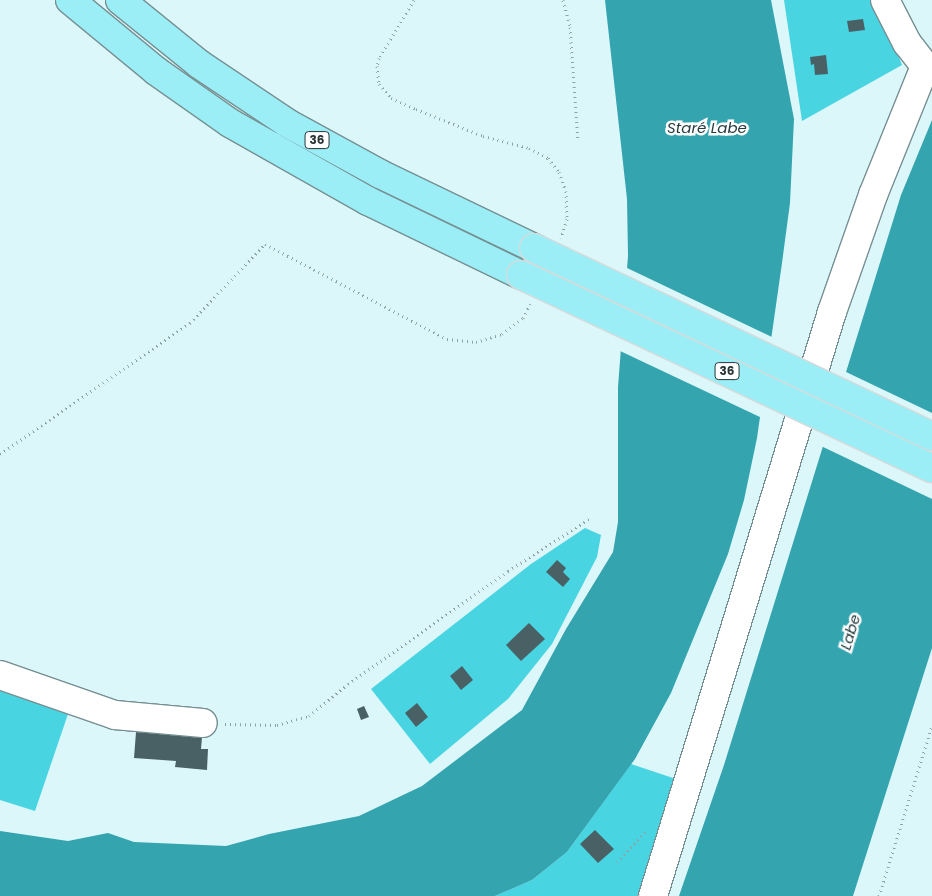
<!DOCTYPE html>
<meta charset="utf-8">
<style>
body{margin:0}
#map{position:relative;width:932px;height:896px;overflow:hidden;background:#dcf7fa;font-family:Poppins,sans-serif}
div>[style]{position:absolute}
.green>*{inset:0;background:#49d4e2}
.water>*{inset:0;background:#34a4af}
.pier>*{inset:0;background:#dcf7fa}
.building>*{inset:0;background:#496164}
.path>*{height:3px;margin-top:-1.5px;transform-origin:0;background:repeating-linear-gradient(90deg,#8fa3a5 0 1px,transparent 0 5px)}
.roads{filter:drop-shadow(1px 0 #768f92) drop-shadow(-1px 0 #768f92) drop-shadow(0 1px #768f92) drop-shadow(0 -1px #768f92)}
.minor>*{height:28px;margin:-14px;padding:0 14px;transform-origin:14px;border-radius:14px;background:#fff}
.major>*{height:28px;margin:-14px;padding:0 14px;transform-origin:14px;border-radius:14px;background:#9beef6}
.bridges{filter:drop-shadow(1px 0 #d8dada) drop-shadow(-1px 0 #d8dada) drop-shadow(0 1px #d8dada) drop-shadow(0 -1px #d8dada)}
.major-bridge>*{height:28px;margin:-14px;padding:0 14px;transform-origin:14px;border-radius:14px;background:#9beef6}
span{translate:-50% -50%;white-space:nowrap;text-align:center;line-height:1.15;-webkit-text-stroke:5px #fff;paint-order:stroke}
.shield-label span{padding:1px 4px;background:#fff;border:1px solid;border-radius:4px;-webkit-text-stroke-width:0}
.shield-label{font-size:12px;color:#283334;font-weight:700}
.water-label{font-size:15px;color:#253d40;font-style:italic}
</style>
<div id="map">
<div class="green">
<i style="clip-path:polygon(784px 0,876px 0,902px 65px,802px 121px)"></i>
<i style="clip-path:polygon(585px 528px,601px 535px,597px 557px,552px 644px,508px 699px,430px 764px,371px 689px,531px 564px)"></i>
<i style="clip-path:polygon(0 691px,68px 714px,35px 811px,0 800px)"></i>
<i style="clip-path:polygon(631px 764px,679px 780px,637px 896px,495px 896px,532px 880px,567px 852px)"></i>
</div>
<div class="water">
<i style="clip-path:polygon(605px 0,771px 0,794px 119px,790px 203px,782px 263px,757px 438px,744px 500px,728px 554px,671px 693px,635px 759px,567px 852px,532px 880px,495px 896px,0 896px,0 831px,68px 841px,108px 833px,134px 842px,226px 846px,269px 834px,359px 816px,422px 786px,522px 710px,566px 629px,613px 552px,618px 522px,618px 387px,628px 256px,627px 199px)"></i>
<i style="clip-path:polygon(932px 120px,932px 648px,853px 896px,679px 896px,724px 765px,901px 195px)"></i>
</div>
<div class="pier">
<i style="clip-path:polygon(625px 267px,774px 338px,762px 418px,618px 350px)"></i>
<i style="clip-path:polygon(844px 371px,932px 413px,932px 499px,821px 446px)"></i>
</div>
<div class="building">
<i style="clip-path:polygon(863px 19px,865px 30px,849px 32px,847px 21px)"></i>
<i style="clip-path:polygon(826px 55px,828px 74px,815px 75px,814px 64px,811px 65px,810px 57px)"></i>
<i style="clip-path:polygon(557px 560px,566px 568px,563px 572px,570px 579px,563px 587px,546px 572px)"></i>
<i style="clip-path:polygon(529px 623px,545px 639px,521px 661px,506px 645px)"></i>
<i style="clip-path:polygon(462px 666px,473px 680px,461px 690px,450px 676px)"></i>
<i style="clip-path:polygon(417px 703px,428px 717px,416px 727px,405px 713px)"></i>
<i style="clip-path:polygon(364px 706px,369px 717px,361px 720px,357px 709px)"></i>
<i style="clip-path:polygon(136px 732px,202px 737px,201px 749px,208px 749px,207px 770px,175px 767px,176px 761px,134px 758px)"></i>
<i style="clip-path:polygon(595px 830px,614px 849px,598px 863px,580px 844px)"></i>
</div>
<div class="path">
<i style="left:414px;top:0;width:68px;rotate:121.1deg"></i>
<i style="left:379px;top:58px;width:8px;rotate:104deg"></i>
<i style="left:377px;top:66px;width:18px;rotate:84deg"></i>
<i style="left:379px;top:84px;width:18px;rotate:49deg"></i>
<i style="left:391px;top:98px;width:27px;rotate:24deg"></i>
<i style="left:416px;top:109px;width:72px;rotate:21.9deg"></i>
<i style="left:483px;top:136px;width:48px;rotate:14.6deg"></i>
<i style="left:529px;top:148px;width:21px;rotate:28deg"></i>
<i style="left:548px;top:158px;width:18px;rotate:52deg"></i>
<i style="left:559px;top:172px;width:20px;rotate:70deg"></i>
<i style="left:566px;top:191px;width:28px;rotate:88deg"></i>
<i style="left:567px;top:219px;width:20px;rotate:108deg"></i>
<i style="left:563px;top:0;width:28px;rotate:75deg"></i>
<i style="left:570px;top:27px;width:113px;rotate:86deg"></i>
<i style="left:0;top:454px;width:231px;rotate:-34.6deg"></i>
<i style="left:190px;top:323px;width:109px;rotate:-46.5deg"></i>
<i style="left:265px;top:244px;width:205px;rotate:27.6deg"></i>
<i style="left:447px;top:339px;width:29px;rotate:6deg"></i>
<i style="left:476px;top:342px;width:27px;rotate:-17deg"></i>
<i style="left:502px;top:334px;width:26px;rotate:-37deg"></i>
<i style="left:523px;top:318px;width:16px;rotate:-63deg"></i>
<i style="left:225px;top:724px;width:52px;rotate:1.1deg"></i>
<i style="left:277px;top:725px;width:33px;rotate:-16deg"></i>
<i style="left:309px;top:716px;width:50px;rotate:-39.4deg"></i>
<i style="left:348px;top:684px;width:196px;rotate:-35.2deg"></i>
<i style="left:508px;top:571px;width:100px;rotate:-32.7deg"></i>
<i style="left:617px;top:862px;width:45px;rotate:-46.8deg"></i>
<i style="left:879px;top:896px;width:178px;rotate:-72.7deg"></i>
</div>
<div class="roads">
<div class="minor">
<i style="left:0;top:675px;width:122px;rotate:19.2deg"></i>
<i style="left:115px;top:715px;width:88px;rotate:5.2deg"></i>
<i style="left:653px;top:896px;width:611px;rotate:-72.96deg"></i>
<i style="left:832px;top:312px;width:124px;rotate:-70.7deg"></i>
<i style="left:873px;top:195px;width:139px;rotate:-68deg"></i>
<i style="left:925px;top:66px;width:29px;rotate:-128deg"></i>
<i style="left:907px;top:43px;width:48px;rotate:-117.1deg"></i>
</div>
<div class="major">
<i style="left:70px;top:0;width:112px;rotate:39.5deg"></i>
<i style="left:156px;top:71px;width:90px;rotate:35.1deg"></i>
<i style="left:230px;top:123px;width:159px;rotate:29.5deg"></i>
<i style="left:368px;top:201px;width:170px;rotate:25.8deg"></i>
<i style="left:120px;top:0;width:102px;rotate:39deg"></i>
<i style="left:199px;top:64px;width:106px;rotate:33.8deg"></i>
<i style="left:287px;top:123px;width:106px;rotate:28.7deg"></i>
<i style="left:380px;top:174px;width:171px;rotate:25.7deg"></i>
</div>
</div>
<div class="bridges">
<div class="major-bridge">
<i style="left:534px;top:248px;width:440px;rotate:25.3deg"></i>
<i style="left:521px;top:275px;width:454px;rotate:25.2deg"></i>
</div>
</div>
<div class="shield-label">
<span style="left:317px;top:140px">36</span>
<span style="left:727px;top:371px">36</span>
</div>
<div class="water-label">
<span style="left:707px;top:128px">Staré Labe</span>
<span style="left:850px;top:632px;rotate:-73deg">Labe</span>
</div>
</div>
